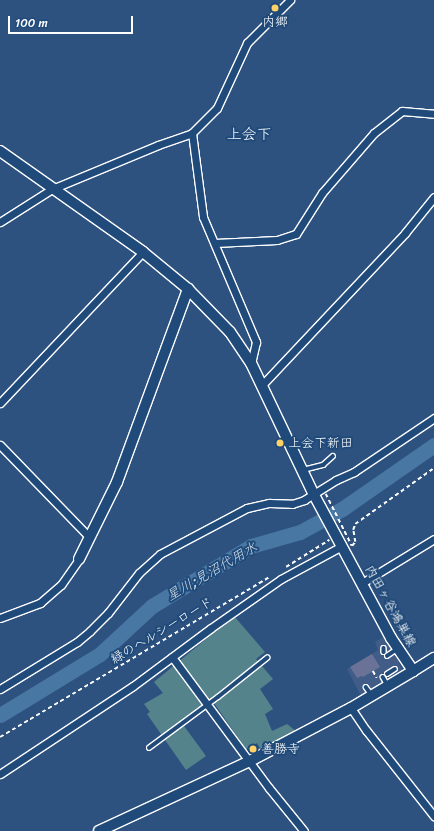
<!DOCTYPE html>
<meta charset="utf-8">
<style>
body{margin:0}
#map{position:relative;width:434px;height:831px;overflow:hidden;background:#2e5280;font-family:Sriracha,"Klee One",sans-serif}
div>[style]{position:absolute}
.built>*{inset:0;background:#405c87}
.green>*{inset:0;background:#55838c}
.river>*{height:15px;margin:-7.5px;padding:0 7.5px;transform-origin:7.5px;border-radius:7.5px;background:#4877a4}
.building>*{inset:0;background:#6a7297}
.path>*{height:1.5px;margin-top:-0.75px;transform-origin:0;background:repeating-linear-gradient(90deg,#fff 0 4px,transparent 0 7px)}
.roads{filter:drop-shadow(1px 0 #fff) drop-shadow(-1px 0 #fff) drop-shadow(0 1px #fff) drop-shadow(0 -1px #fff)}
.lane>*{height:3.5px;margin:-1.75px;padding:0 1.75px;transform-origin:1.75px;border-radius:1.75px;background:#1f4a7a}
.street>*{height:7px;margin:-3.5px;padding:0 3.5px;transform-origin:3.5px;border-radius:3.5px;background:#1f4a7a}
.secondary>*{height:10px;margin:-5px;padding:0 5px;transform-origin:5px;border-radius:5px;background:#1f4a7a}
.dots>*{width:11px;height:11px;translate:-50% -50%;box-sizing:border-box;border:2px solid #1f4a7a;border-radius:50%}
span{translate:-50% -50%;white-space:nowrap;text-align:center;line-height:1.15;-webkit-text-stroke:4px #1f4a7a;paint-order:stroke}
.poi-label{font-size:13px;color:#fff}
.left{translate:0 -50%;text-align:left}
.street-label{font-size:13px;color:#fff}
.water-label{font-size:14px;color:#d1dde8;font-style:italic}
.quarter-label{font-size:15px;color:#fff}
.scale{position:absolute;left:8px;top:16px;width:125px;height:18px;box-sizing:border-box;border:2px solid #fff;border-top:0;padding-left:5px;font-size:12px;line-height:14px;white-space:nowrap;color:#fff;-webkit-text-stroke:3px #1f4a7a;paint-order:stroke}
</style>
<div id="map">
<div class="built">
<i style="clip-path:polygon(385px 636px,403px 671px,361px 696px,347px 669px,378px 650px,375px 642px)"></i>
</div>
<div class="green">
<i style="clip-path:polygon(234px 616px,265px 652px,256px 659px,273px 679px,260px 689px,273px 709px,265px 714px,272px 731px,287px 724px,297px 732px,261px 750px,257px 743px,246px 749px,214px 703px,184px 726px,206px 756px,186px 770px,147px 714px,150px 712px,144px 704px,163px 693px,154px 682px)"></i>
</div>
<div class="river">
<i style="left:0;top:715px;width:117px;rotate:-31.4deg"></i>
<i style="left:100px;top:654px;width:71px;rotate:-42.7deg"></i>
<i style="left:152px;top:606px;width:116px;rotate:-31.2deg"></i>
<i style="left:251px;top:546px;width:51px;rotate:-15.9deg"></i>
<i style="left:300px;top:532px;width:48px;rotate:-28.7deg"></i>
<i style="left:342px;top:509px;width:112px;rotate:-34.8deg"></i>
</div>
<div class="building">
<i style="clip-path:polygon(372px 654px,380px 667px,363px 677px,362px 676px,357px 678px,350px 667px)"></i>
</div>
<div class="path">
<i style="left:326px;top:494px;width:58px;rotate:63.4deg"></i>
<i style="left:352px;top:546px;width:5px;rotate:-53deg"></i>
<i style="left:355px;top:542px;width:12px;rotate:-99deg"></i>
<i style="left:353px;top:530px;width:6px;rotate:-72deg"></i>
<i style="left:355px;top:524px;width:97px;rotate:-35.3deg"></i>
<i style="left:286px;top:567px;width:51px;rotate:-32.1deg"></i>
<i style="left:373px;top:671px;width:8px;rotate:60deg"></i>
<i style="left:0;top:737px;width:313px;rotate:-30.7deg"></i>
</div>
<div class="roads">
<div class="lane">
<i style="left:303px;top:470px;width:21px;rotate:-14deg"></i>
<i style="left:323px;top:465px;width:13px;rotate:-42deg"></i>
<i style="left:384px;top:648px;width:4px;rotate:90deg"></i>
<i style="left:387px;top:656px;width:12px;rotate:-35deg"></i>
<i style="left:387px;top:674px;width:9px;rotate:-32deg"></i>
<i style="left:383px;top:677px;width:8px;rotate:60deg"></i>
<i style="left:366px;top:687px;width:9px;rotate:54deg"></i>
<i style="left:149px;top:748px;width:86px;rotate:-36.5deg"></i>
<i style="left:218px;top:697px;width:63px;rotate:-38.5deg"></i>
</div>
<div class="street">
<i style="left:192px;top:133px;width:85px;rotate:82.5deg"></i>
<i style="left:203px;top:217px;width:136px;rotate:67deg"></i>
<i style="left:256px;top:342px;width:22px;rotate:103deg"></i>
<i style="left:0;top:222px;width:62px;rotate:-32.4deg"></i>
<i style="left:52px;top:189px;width:115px;rotate:-22.5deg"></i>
<i style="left:158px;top:145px;width:36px;rotate:-19deg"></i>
<i style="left:192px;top:133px;width:35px;rotate:-45deg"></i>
<i style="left:217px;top:108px;width:72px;rotate:-65.2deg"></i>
<i style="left:247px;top:43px;width:61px;rotate:-45deg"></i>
<i style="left:215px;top:243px;width:62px;rotate:-2.8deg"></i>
<i style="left:277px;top:240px;width:20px;rotate:-18deg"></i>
<i style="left:296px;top:234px;width:49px;rotate:-57.6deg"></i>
<i style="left:322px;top:193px;width:79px;rotate:-49.1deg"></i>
<i style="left:374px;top:133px;width:36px;rotate:-38deg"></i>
<i style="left:402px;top:111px;width:32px;rotate:5deg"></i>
<i style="left:262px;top:385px;width:209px;rotate:-46.7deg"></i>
<i style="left:405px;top:233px;width:46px;rotate:-51.1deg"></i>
<i style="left:0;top:403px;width:208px;rotate:-46.6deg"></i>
<i style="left:0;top:445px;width:128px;rotate:45.9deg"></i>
<i style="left:362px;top:583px;width:84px;rotate:-31.4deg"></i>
<i style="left:0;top:618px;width:43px;rotate:-20.6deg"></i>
<i style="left:40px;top:603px;width:28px;rotate:-41deg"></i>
<i style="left:61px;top:585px;width:32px;rotate:-55deg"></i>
<i style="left:172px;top:657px;width:163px;rotate:53.5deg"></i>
<i style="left:269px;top:788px;width:55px;rotate:50.9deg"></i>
<i style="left:0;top:689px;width:90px;rotate:-31.4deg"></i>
<i style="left:77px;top:642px;width:17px;rotate:-40deg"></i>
<i style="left:90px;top:631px;width:25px;rotate:-45deg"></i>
<i style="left:108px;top:613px;width:51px;rotate:-52.2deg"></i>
<i style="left:139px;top:573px;width:28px;rotate:-42deg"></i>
<i style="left:160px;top:554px;width:98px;rotate:-27.9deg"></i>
<i style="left:247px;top:508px;width:23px;rotate:-13deg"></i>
<i style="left:269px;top:503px;width:23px;rotate:2deg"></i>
<i style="left:292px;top:504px;width:13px;rotate:-18deg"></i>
<i style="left:304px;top:500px;width:38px;rotate:-32deg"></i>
<i style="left:336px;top:480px;width:20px;rotate:-24deg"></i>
<i style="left:354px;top:472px;width:97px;rotate:-34deg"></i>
<i style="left:351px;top:708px;width:27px;rotate:56deg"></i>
<i style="left:366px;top:730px;width:110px;rotate:51.7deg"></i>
<i style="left:0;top:774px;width:159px;rotate:-33.5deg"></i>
<i style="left:133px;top:686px;width:97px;rotate:-36.6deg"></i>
<i style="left:211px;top:628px;width:85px;rotate:-35deg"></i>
<i style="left:281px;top:579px;width:69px;rotate:-28.4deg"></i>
</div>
<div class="secondary">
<i style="left:0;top:151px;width:175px;rotate:35.2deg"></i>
<i style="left:143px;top:252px;width:58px;rotate:39.4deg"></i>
<i style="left:188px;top:289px;width:60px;rotate:45.7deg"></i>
<i style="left:230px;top:332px;width:37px;rotate:56deg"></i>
<i style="left:251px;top:363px;width:144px;rotate:64.5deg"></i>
<i style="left:313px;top:493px;width:165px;rotate:61.7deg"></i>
<i style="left:391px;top:638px;width:40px;rotate:56deg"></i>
<i style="left:413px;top:671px;width:25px;rotate:-32deg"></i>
<i style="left:79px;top:559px;width:86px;rotate:-63.7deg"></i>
<i style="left:117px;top:482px;width:206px;rotate:-69.8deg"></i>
<i style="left:99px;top:831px;width:166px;rotate:-24.9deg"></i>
<i style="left:250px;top:761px;width:114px;rotate:-27.7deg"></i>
<i style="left:351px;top:708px;width:72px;rotate:-30.8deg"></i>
</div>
</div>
<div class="dots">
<i style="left:275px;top:8px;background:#ffd166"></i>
<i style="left:280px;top:443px;background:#ffd166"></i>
<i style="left:253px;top:749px;background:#ffd166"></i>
</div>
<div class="poi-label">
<span style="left:275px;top:22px">内郷</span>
<span class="left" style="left:288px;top:443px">上会下新田</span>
<span class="left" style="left:261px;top:749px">善勝寺</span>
</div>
<div class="street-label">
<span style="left:390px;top:606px;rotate:61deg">内田ヶ谷鴻巣線</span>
<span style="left:162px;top:631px;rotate:-31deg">緑のヘルシーロード</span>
</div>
<div class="water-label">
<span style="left:212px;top:572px;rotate:-30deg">星川;見沼代用水</span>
</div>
<div class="quarter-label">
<span style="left:249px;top:135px">上会下</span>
</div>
<div class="scale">100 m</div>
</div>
